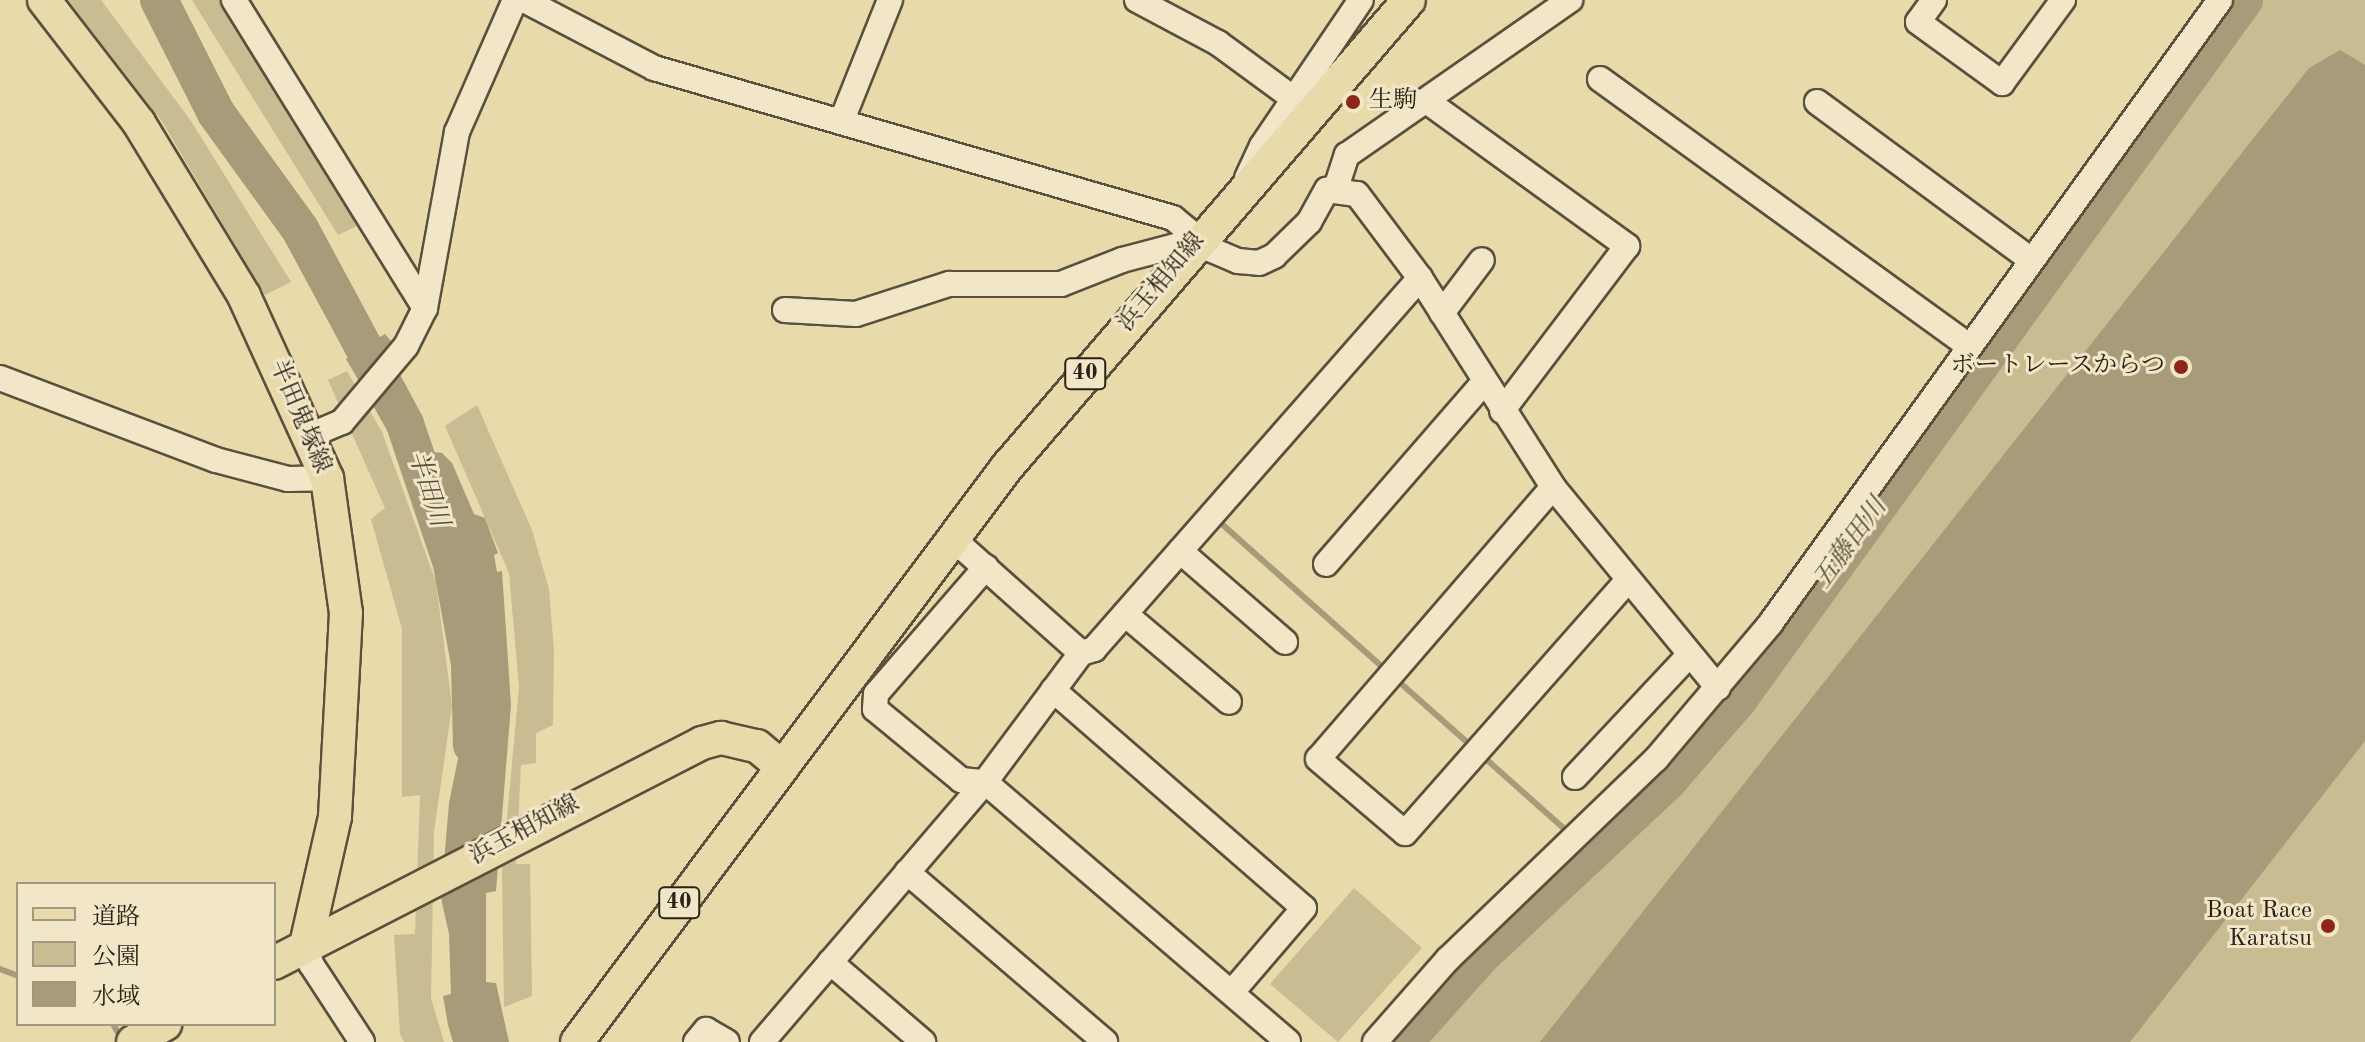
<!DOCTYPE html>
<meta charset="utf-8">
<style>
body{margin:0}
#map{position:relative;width:2365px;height:1042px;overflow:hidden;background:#e9daab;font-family:"Old Standard TT","Noto Serif JP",serif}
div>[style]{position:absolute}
.green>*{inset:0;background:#c9bb92}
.water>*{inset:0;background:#a89b79}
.stream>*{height:6px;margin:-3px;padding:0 3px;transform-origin:3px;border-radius:3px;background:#a89b79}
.river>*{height:38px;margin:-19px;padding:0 19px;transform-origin:19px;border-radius:19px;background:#a89b79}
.roads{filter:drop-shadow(2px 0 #5a503c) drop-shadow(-2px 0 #5a503c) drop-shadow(0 2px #5a503c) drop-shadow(0 -2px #5a503c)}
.minor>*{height:24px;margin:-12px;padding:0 12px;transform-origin:12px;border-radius:12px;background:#f1e7c8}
.major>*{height:32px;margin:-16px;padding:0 16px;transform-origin:16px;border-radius:16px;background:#e9daab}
.dots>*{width:22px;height:22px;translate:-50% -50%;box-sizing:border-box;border:4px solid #f1e7c8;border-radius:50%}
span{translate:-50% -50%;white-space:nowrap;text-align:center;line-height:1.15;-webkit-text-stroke:6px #f1e7c8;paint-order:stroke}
.shield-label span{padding:2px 6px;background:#f1e7c8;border:2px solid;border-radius:6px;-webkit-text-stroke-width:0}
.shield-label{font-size:22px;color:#2a2217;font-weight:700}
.poi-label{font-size:24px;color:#2a2217}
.left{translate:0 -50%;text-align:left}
.right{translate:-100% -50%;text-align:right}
.street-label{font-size:24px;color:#2a2217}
.water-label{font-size:26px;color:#564c39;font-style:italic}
.legend{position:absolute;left:16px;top:882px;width:260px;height:144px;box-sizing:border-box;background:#f1e7c8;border:2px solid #a19881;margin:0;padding:10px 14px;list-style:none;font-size:24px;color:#2a2217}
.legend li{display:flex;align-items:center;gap:16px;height:40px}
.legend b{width:40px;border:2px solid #a19881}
</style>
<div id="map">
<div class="green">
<i style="clip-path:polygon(68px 0,101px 0,191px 121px,291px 282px,265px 295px,161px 120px)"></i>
<i style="clip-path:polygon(192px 0,225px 0,359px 225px,338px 235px)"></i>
<i style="clip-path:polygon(2261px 0,2365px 0,2365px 1042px,1419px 1042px,1732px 733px)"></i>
<i style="clip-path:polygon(347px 371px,382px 432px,436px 582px,452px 706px,434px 831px,431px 998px,444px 1042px,404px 1042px,400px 1034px,394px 935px,415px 934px,420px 795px,402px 797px,402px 629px,371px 519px,385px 508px,328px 380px)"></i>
<i style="clip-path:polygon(477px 405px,532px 530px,549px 589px,554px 652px,553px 725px,536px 733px,536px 763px,521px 765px,516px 864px,530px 864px,532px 996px,504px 1007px,502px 872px,519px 687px,509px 573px,445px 426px)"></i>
<i style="clip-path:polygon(1354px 888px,1422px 948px,1338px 1042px,1270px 984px)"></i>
</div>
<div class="water">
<i style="clip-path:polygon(2340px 50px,2365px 65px,2365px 741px,2130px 1042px,1540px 1042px,2309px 68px)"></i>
<i style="clip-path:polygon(385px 334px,391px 341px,394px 395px,424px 434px,426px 451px,442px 453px,452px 463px,474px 514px,485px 518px,498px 553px,494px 555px,497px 572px,502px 571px,511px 705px,496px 891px,486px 893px,486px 982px,496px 983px,509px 1042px,453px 1042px,448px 1025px,443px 996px,451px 994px,449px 934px,441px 898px,449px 803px,477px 665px,476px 595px,436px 533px,414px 459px,406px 455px,417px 444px,398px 423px,389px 417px,382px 421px,346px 359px)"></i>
</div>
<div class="stream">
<i style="left:1223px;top:525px;width:212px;rotate:41.7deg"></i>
<i style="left:1398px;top:681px;width:92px;rotate:41.5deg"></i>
<i style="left:1487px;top:760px;width:111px;rotate:41.7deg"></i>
<i style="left:0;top:969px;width:19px;rotate:21deg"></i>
<i style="left:113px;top:1024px;width:13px;rotate:61deg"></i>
</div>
<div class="river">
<i style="left:159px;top:0;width:127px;rotate:63.2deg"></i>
<i style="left:216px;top:113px;width:143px;rotate:54.1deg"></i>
<i style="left:300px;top:229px;width:221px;rotate:61.7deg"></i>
<i style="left:405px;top:424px;width:148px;rotate:71.4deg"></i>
<i style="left:452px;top:564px;width:102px;rotate:79.8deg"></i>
<i style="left:470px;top:664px;width:81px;rotate:88.6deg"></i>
<i style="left:1404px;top:1042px;width:115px;rotate:-48.2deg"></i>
<i style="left:1481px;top:956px;width:256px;rotate:-43.1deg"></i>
<i style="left:1668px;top:781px;width:107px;rotate:-49.2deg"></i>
<i style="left:1738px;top:700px;width:864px;rotate:-54.14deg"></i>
</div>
<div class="roads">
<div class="minor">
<i style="left:234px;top:0;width:362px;rotate:58.2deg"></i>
<i style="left:524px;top:0;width:147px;rotate:27.6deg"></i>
<i style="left:654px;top:68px;width:540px;rotate:16.12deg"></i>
<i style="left:1173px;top:218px;width:50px;rotate:39.4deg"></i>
<i style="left:1212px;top:250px;width:28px;rotate:23deg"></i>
<i style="left:1238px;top:261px;width:21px;rotate:5deg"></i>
<i style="left:1259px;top:263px;width:17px;rotate:-25deg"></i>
<i style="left:1274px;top:256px;width:49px;rotate:-44.2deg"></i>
<i style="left:1309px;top:222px;width:37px;rotate:-61deg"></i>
<i style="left:1327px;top:190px;width:30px;rotate:8deg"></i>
<i style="left:1357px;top:194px;width:105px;rotate:53.1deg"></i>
<i style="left:1420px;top:278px;width:248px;rotate:57.5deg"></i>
<i style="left:1553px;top:487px;width:260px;rotate:50.6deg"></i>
<i style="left:1137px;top:0;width:92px;rotate:28deg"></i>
<i style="left:1218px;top:43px;width:93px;rotate:36.3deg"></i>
<i style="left:1934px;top:0;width:27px;rotate:126deg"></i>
<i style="left:1918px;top:22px;width:104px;rotate:36deg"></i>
<i style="left:2002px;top:83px;width:103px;rotate:-53.7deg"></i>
<i style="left:1600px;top:79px;width:455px;rotate:35.9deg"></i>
<i style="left:1428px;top:102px;width:246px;rotate:35.9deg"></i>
<i style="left:1627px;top:246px;width:207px;rotate:127.1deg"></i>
<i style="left:1817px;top:102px;width:266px;rotate:36.4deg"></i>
<i style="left:842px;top:120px;width:129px;rotate:-68.2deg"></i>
<i style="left:1247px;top:178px;width:35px;rotate:-65deg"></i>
<i style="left:1262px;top:146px;width:176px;rotate:-55.9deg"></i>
<i style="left:1336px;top:188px;width:35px;rotate:-72deg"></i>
<i style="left:1347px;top:155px;width:272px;rotate:-34.8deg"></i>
<i style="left:785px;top:310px;width:71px;rotate:3.2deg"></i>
<i style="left:856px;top:314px;width:98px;rotate:-17.9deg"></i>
<i style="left:949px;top:284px;width:112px"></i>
<i style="left:1061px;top:284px;width:66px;rotate:-21.5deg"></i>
<i style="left:1122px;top:260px;width:79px;rotate:-14.7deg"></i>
<i style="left:1442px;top:313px;width:66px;rotate:-53deg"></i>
<i style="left:0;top:378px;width:231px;rotate:20.8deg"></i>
<i style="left:216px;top:460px;width:74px;rotate:14.8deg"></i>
<i style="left:288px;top:479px;width:39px;rotate:-1deg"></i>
<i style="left:311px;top:435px;width:34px;rotate:-23deg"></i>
<i style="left:342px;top:422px;width:99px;rotate:-49.9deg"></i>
<i style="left:406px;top:346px;width:42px;rotate:-63.4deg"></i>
<i style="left:425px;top:308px;width:179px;rotate:-79.7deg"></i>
<i style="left:457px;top:132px;width:144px;rotate:-66.3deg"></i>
<i style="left:1553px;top:487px;width:359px;rotate:130.8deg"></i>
<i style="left:1318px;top:759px;width:114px;rotate:40.4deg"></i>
<i style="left:1405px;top:833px;width:337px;rotate:-48.6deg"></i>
<i style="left:1180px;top:551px;width:139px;rotate:40.9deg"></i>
<i style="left:1326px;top:564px;width:241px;rotate:-49deg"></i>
<i style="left:986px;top:567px;width:168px;rotate:130.9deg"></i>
<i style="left:876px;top:694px;width:15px;rotate:94deg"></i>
<i style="left:875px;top:709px;width:112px;rotate:39.5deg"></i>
<i style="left:961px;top:780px;width:24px;rotate:5deg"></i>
<i style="left:985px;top:782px;width:399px;rotate:40.6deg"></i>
<i style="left:1125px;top:614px;width:136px;rotate:40.2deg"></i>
<i style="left:1081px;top:653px;width:14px;rotate:-17deg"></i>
<i style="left:1094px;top:649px;width:494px;rotate:-48.7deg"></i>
<i style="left:1053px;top:690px;width:332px;rotate:41deg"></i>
<i style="left:1304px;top:908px;width:111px;rotate:130.6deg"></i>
<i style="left:1575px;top:777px;width:168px;rotate:-46.9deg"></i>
<i style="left:907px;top:872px;width:261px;rotate:40.6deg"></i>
<i style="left:306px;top:945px;width:20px;rotate:75deg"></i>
<i style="left:311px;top:964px;width:93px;rotate:56.8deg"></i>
<i style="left:830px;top:962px;width:123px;rotate:40.7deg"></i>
<i style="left:696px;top:1042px;width:16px;rotate:-50deg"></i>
<i style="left:706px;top:1030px;width:24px;rotate:30deg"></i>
<i style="left:762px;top:1042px;width:343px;rotate:-49.4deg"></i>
<i style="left:985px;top:782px;width:161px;rotate:-53.3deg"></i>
<i style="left:1081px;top:653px;width:174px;rotate:-138.3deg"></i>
<i style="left:1375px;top:1042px;width:111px;rotate:-48.7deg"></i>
<i style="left:1448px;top:959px;width:289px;rotate:-43.9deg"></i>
<i style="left:1656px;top:759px;width:177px;rotate:-49.8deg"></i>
<i style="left:1770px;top:624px;width:769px;rotate:-54.2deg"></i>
</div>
<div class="major">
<i style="left:44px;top:0;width:155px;rotate:52.3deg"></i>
<i style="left:139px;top:123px;width:202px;rotate:58.7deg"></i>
<i style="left:244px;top:296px;width:200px;rotate:65.5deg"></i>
<i style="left:327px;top:478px;width:136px;rotate:82deg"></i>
<i style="left:346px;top:613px;width:204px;rotate:93.1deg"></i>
<i style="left:335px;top:817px;width:131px;rotate:102.8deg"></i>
<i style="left:274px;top:963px;width:481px;rotate:-27.2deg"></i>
<i style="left:702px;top:743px;width:20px;rotate:-15deg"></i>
<i style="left:721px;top:738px;width:37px;rotate:13deg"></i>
<i style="left:757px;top:746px;width:30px;rotate:40deg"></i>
<i style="left:133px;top:1042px;width:37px;rotate:-29deg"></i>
<i style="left:577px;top:1042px;width:718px;rotate:-53.21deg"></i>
<i style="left:1007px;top:467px;width:616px;rotate:-49.28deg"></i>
</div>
</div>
<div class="dots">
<i style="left:1353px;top:102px;background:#8f2418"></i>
<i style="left:2181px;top:367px;background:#8f2418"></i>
<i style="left:2328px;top:926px;background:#8f2418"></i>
</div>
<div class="shield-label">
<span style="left:1085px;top:374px">40</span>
<span style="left:679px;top:903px">40</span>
</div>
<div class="poi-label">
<span class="left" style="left:1369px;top:102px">生駒</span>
<span class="right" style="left:2165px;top:367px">ボートレースからつ</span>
<span class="right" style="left:2312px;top:926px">Boat Race<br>Karatsu</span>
</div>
<div class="street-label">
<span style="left:1162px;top:283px;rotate:-50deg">浜玉相知線</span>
<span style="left:299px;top:417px;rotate:67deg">半田鬼塚線</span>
<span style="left:525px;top:831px;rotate:-28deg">浜玉相知線</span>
</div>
<div class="water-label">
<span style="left:427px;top:489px;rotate:72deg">半田川</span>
<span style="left:1851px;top:544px;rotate:-54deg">五藤田川</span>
</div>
<ul class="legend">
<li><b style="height:10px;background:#e9daab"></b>道路</li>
<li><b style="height:22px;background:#c9bb92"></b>公園</li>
<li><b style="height:22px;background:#a89b79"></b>水域</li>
</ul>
</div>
